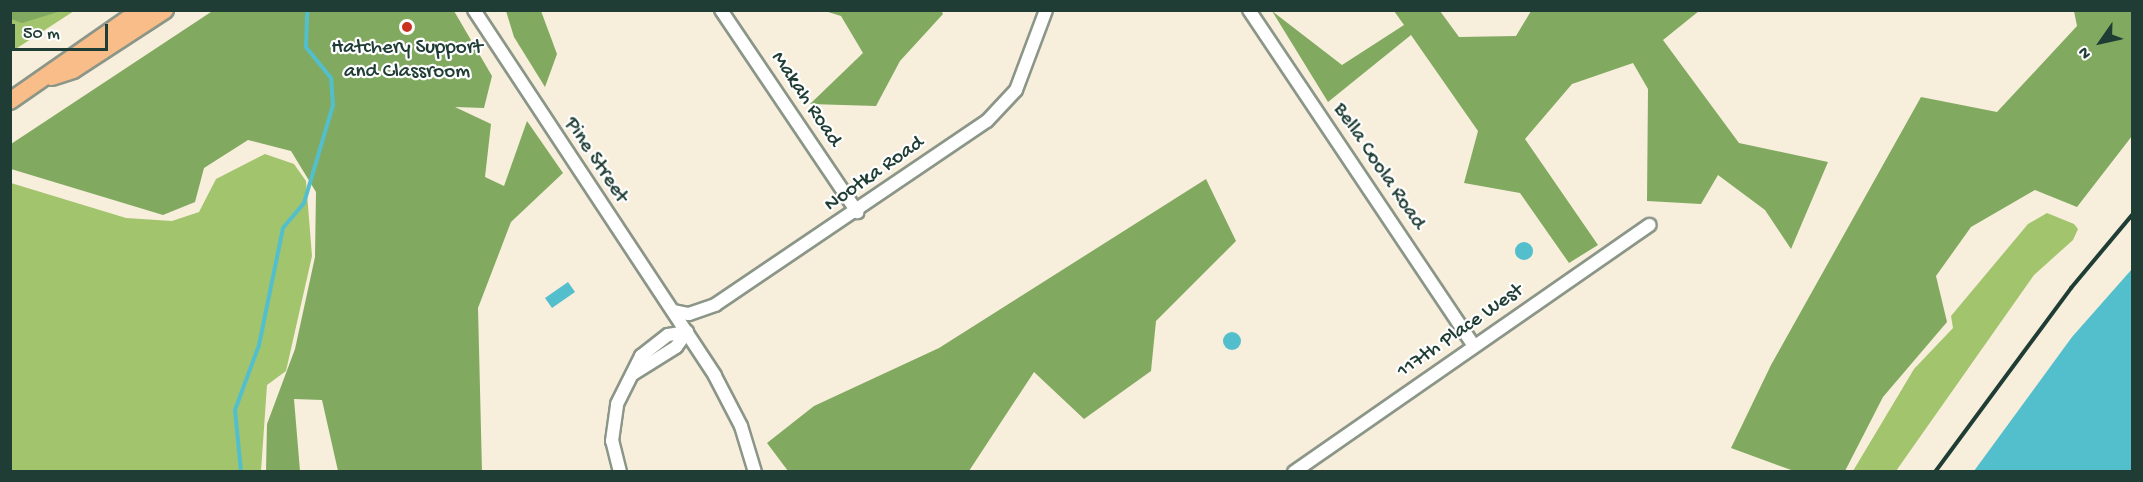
<!DOCTYPE html>
<style>
body{margin:0}
#map{position:relative;width:2143px;height:482px;overflow:hidden;background:#f7eedc;font-family:"Gochi Hand",sans-serif}
div>[style]{position:absolute}
.green>*{inset:0;background:#a2c46d}
.forest>*{inset:0;background:#81aa60}
.water>*{inset:0;background:#53bfcd}
.round{border-radius:50%}
.stream>*{height:4px;margin:-2px;padding:0 2px;transform-origin:2px;border-radius:2px;background:#53bfcd}
.roads{filter:drop-shadow(2px 0 #8b9688) drop-shadow(-2px 0 #8b9688) drop-shadow(0 2px #8b9688) drop-shadow(0 -2px #8b9688)}
.minor>*{height:12px;margin:-6px;padding:0 6px;transform-origin:6px;border-radius:6px;background:#fff}
.major>*{height:16px;margin:-8px;padding:0 8px;transform-origin:8px;border-radius:8px;background:#f8bd89}
.rail>*{height:4px;margin:-2px;padding:0 2px;transform-origin:2px;border-radius:2px;background:#1f3d34}
.dots>*{width:16px;height:16px;translate:-50% -50%;box-sizing:border-box;border:3px solid #fff;border-radius:50%}
span{translate:-50% -50%;white-space:nowrap;text-align:center;line-height:1.15;-webkit-text-stroke:4.5px #fff;paint-order:stroke}
.poi-label{font-size:21px;color:#1f3d34}
.street-label{font-size:21px;color:#1f3d34}
.frame{position:absolute;inset:0;border:12px solid #1f3d34;pointer-events:none}
.north{position:absolute;left:2071px;top:12px;width:60px;height:60px;-webkit-text-stroke:4px #fff;paint-order:stroke;rotate:236deg;font-size:16px;font-weight:700;line-height:24px;text-align:center;color:#1f3d34}
.north::after{content:'';display:block;margin:auto;width:21px;height:27px;background:#1f3d34;clip-path:polygon(50% 0,100% 100%,50% 72%,0 100%)}
.scale{position:absolute;left:12px;top:24px;width:96px;height:27px;box-sizing:border-box;border:3px solid #1f3d34;border-top:0;padding-left:8px;font-size:18px;line-height:21px;white-space:nowrap;color:#1f3d34;-webkit-text-stroke:4px #fff;paint-order:stroke}
</style>
<div id="map">
<div class="green">
<i style="clip-path:polygon(11px 11px,74px 11px,11px 52px)"></i>
<i style="clip-path:polygon(265px 154px,294px 164px,306px 181px,312px 256px,286px 371px,267px 385px,261px 471px,11px 471px,11px 183px,126px 218px,172px 221px,199px 212px,216px 179px)"></i>
<i style="clip-path:polygon(2047px 213px,2074px 224px,2078px 229px,2073px 240px,2034px 275px,1896px 471px,1853px 471px,1914px 369px,1953px 328px,1951px 316px,2028px 224px)"></i>
</div>
<div class="forest">
<i style="clip-path:polygon(214px 10px,454px 11px,492px 76px,484px 108px,455px 107px,491px 124px,485px 177px,504px 186px,527px 121px,563px 173px,511px 222px,478px 308px,482px 471px,338px 471px,322px 400px,294px 399px,300px 471px,266px 471px,267px 424px,295px 349px,315px 257px,316px 192px,291px 151px,248px 140px,204px 168px,195px 202px,163px 215px,11px 169px,11px 144px)"></i>
<i style="clip-path:polygon(10px 11px,11px 10px,61px 11px,22px 23px,11px 19px)"></i>
<i style="clip-path:polygon(506px 11px,541px 11px,557px 54px,545px 87px,514px 37px)"></i>
<i style="clip-path:polygon(825px 11px,941px 10px,943px 14px,900px 61px,876px 106px,810px 104px,863px 53px,841px 16px)"></i>
<i style="clip-path:polygon(1272px 11px,1342px 65px,1404px 25px,1394px 11px,1440px 11px,1459px 37px,1516px 36px,1531px 11px,1699px 11px,1663px 40px,1739px 143px,1828px 162px,1791px 249px,1765px 210px,1718px 175px,1701px 204px,1647px 201px,1648px 89px,1633px 63px,1572px 84px,1525px 139px,1598px 245px,1569px 263px,1520px 193px,1464px 183px,1478px 131px,1411px 35px,1328px 102px)"></i>
<i style="clip-path:polygon(2074px 11px,2132px 11px,2132px 136px,2077px 207px,2035px 190px,1971px 227px,1936px 276px,1947px 322px,1883px 397px,1845px 471px,1794px 471px,1731px 448px,1771px 365px,1921px 97px,1997px 112px,2077px 26px)"></i>
<i style="clip-path:polygon(1206px 179px,1236px 241px,1156px 321px,1151px 371px,1084px 419px,1034px 372px,969px 471px,788px 471px,767px 443px,814px 406px,939px 348px)"></i>
</div>
<div class="water">
<i class="round" style="left:1515px;top:242px;width:18px;height:18px"></i>
<i style="clip-path:polygon(2132px 269px,2132px 471px,1974px 471px,2072px 337px)"></i>
<i style="clip-path:polygon(568px 282px,575px 292px,552px 308px,545px 298px)"></i>
<i class="round" style="left:1223px;top:332px;width:18px;height:18px"></i>
</div>
<div class="stream">
<i style="left:241px;top:472px;width:62px;rotate:-95.5deg"></i>
<i style="left:235px;top:410px;width:69px;rotate:-69.7deg"></i>
<i style="left:259px;top:345px;width:119px;rotate:-78.4deg"></i>
<i style="left:283px;top:228px;width:33px;rotate:-50deg"></i>
<i style="left:304px;top:203px;width:102px;rotate:-73.5deg"></i>
<i style="left:333px;top:105px;width:27px;rotate:-94deg"></i>
<i style="left:331px;top:78px;width:40px;rotate:-129deg"></i>
<i style="left:306px;top:47px;width:37px;rotate:-88deg"></i>
</div>
<div class="roads">
<div class="minor">
<i style="left:474px;top:10px;width:438px;rotate:56.6deg"></i>
<i style="left:715px;top:376px;width:56px;rotate:62.5deg"></i>
<i style="left:741px;top:426px;width:48px;rotate:73.1deg"></i>
<i style="left:721px;top:10px;width:244px;rotate:56deg"></i>
<i style="left:1249px;top:10px;width:404px;rotate:56.2deg"></i>
<i style="left:673px;top:311px;width:16px;rotate:11deg"></i>
<i style="left:689px;top:314px;width:28px;rotate:-19deg"></i>
<i style="left:715px;top:305px;width:328px;rotate:-34.1deg"></i>
<i style="left:987px;top:121px;width:42px;rotate:-46.9deg"></i>
<i style="left:1016px;top:90px;width:85px;rotate:-69.4deg"></i>
<i style="left:633px;top:374px;width:51px;rotate:-32.1deg"></i>
<i style="left:676px;top:347px;width:19px;rotate:-54deg"></i>
<i style="left:620px;top:472px;width:32px;rotate:-104deg"></i>
<i style="left:612px;top:441px;width:37px;rotate:-82deg"></i>
<i style="left:617px;top:404px;width:54px;rotate:-63.4deg"></i>
<i style="left:641px;top:356px;width:34px;rotate:-38deg"></i>
<i style="left:668px;top:335px;width:19px;rotate:-9deg"></i>
<i style="left:1294px;top:472px;width:433px;rotate:-34.8deg"></i>
</div>
<div class="major">
<i style="left:52px;top:77px;width:22px;rotate:-18deg"></i>
<i style="left:73px;top:70px;width:110px;rotate:-33.1deg"></i>
<i style="left:10px;top:101px;width:160px;rotate:-34.8deg"></i>
</div>
</div>
<div class="rail">
<i style="left:1935px;top:472px;width:229px;rotate:-53.5deg"></i>
<i style="left:2071px;top:288px;width:95px;rotate:-50.1deg"></i>
</div>
<div class="dots">
<i style="left:407px;top:27px;background:#c8321e"></i>
</div>
<div class="poi-label">
<span style="left:407px;top:61px">Hatchery Support<br>and Classroom</span>
</div>
<div class="street-label">
<span style="left:805px;top:100px;rotate:56deg">Makah Road</span>
<span style="left:595px;top:161px;rotate:56deg">Pine Street</span>
<span style="left:1378px;top:167px;rotate:56deg">Bella Coola Road</span>
<span style="left:875px;top:175px;rotate:-35deg">Nootka Road</span>
<span style="left:1461px;top:332px;rotate:-35deg">117th Place West</span>
</div>
<div class="frame"></div>
<div class="north">N</div>
<div class="scale">50 m</div>
</div>
